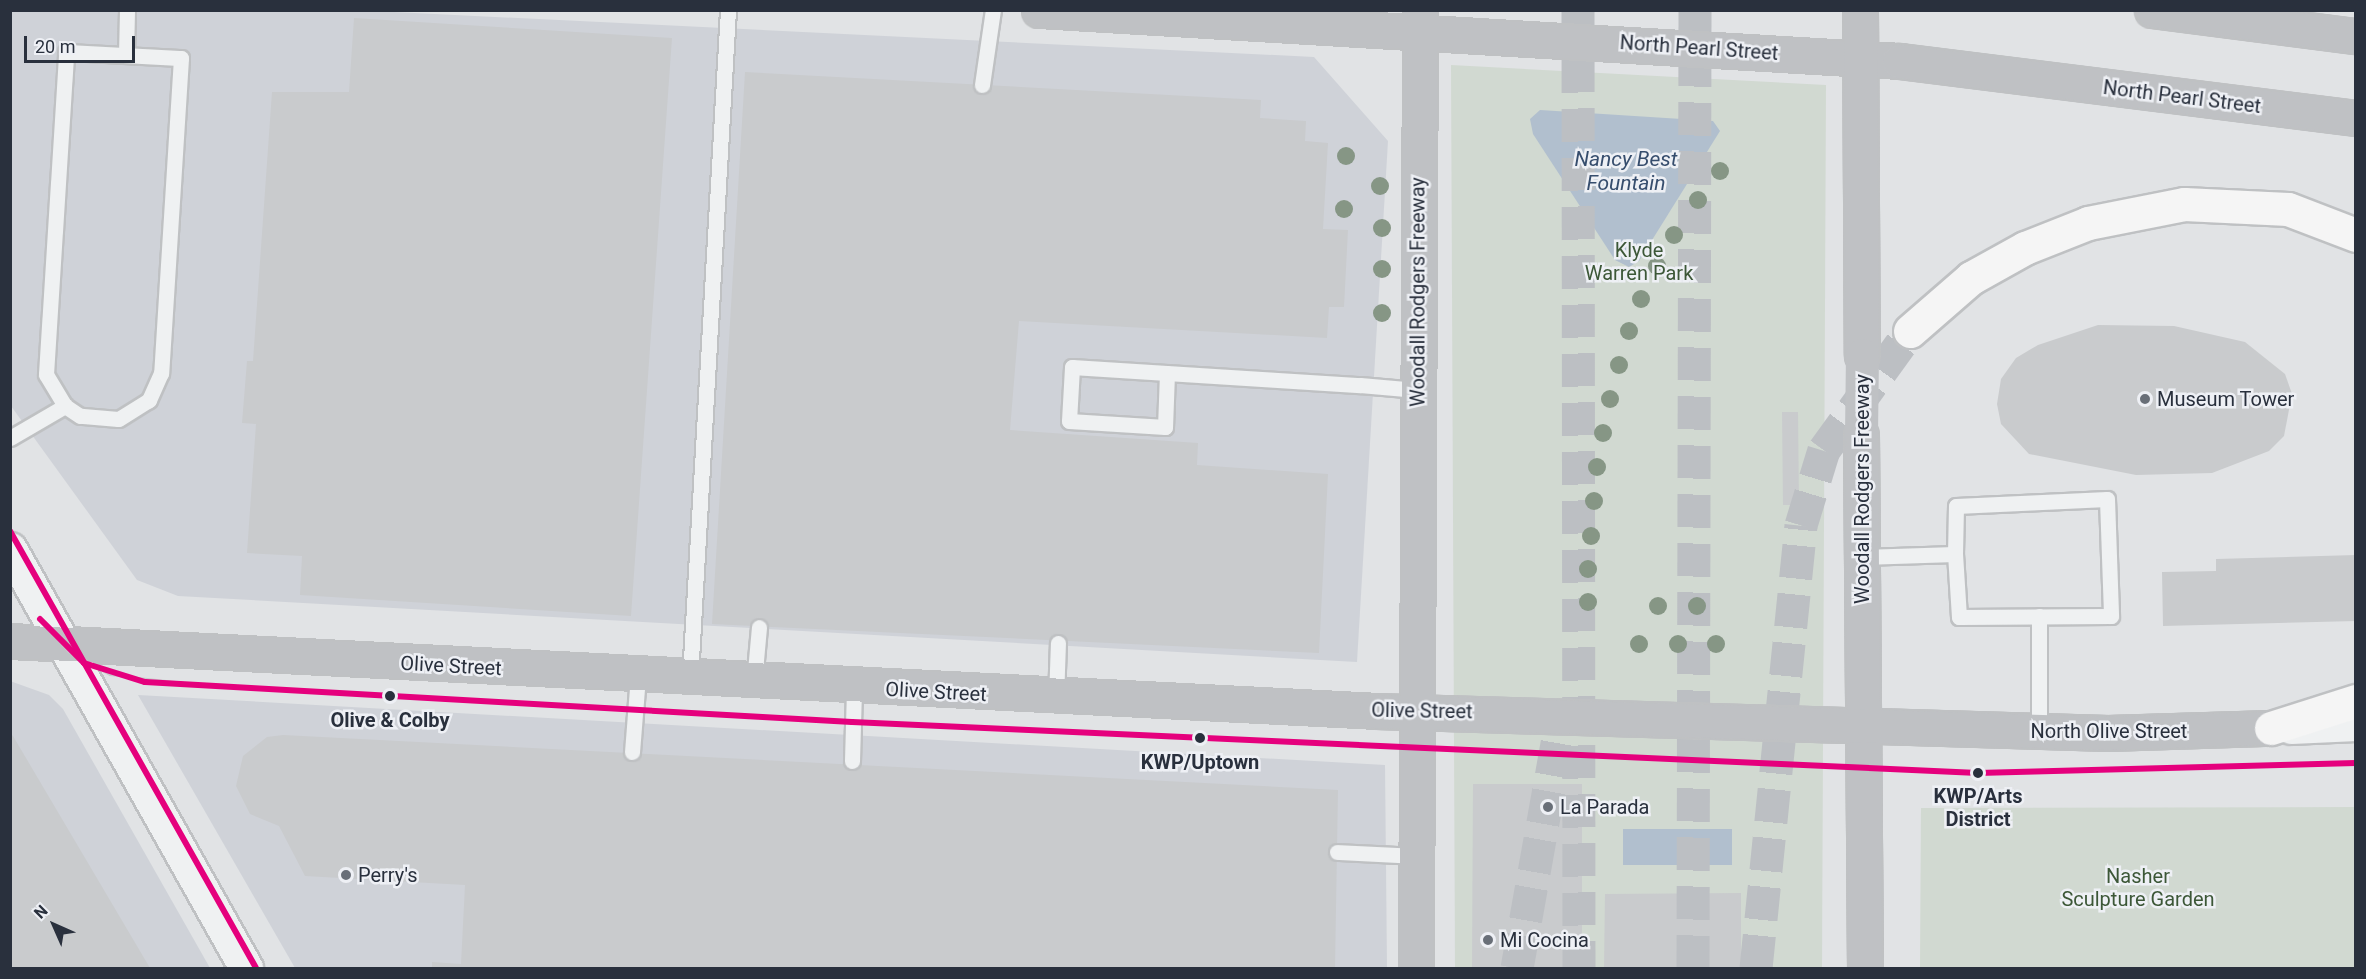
<!DOCTYPE html>
<style>
body{margin:0}
#map{position:relative;width:2366px;height:979px;overflow:hidden;background:#e1e3e5;font-family:Roboto,sans-serif}
div>[style]{position:absolute}
.built>*{inset:0;background:#cfd2d8}
.green>*{inset:0;background:#d1d9d1}
.water>*{inset:0;background:#b1bfce}
.building>*{inset:0;background:#c9cbcd}
.motorway-tunnel>*{height:33px;margin-top:-16.5px;transform-origin:0;background:repeating-linear-gradient(90deg,#bcbfc3 0 33px,transparent 0 49px)}
.roads{filter:drop-shadow(2px 0 #bfc1c3) drop-shadow(-2px 0 #bfc1c3) drop-shadow(0 2px #bfc1c3) drop-shadow(0 -2px #bfc1c3)}
.service>*{height:15px;margin:-7.5px;padding:0 7.5px;transform-origin:7.5px;border-radius:7.5px;background:#eff1f2}
.tertiary>*{height:33px;margin:-16.5px;padding:0 16.5px;transform-origin:16.5px;border-radius:16.5px;background:#eff1f2}
.secondary>*{height:33px;margin:-16.5px;padding:0 16.5px;transform-origin:16.5px;border-radius:16.5px;background:#bfc1c4}
.motorway>*{height:33px;margin:-16.5px;padding:0 16.5px;transform-origin:16.5px;border-radius:16.5px;background:#f5f5f5}
.tram>*{height:1.5px;margin:-0.75px;padding:0 0.75px;transform-origin:0.75px;border-radius:0.75px;background:#c9cacc}
.secondary-bridge>*{height:33px;margin:-16.5px;padding:0 16.5px;transform-origin:16.5px;border-radius:16.5px;background:#bfc1c4}
.tram-1>*{height:6px;margin:-3px;padding:0 3px;transform-origin:3px;border-radius:3px;background:#e5007d}
.trees>*{width:18px;height:18px;margin:-9px;border-radius:50%;background:#869685}
.dots>*{width:16px;height:16px;translate:-50% -50%;box-sizing:border-box;border:3px solid #eef0f5;border-radius:50%}
span{translate:-50% -50%;white-space:nowrap;text-align:center;line-height:1.15;-webkit-text-stroke:5px #eef0f5;paint-order:stroke}
.street-label{font-size:20px;color:#29303d}
.park-label{font-size:20px;color:#3c5737}
.poi-label{font-size:20px;color:#29303d}
.left{translate:0 -50%;text-align:left}
.stop-label{font-size:20px;color:#29303d;font-weight:700}
.water-label{font-size:21px;color:#364d6d;font-style:italic}
.frame{position:absolute;inset:0;border:12px solid #29303d;pointer-events:none}
.north{position:absolute;left:24px;top:895px;width:60px;height:60px;-webkit-text-stroke:4px #eef0f5;paint-order:stroke;rotate:315deg;font-size:16px;font-weight:700;line-height:24px;text-align:center;color:#29303d}
.north::after{content:'';display:block;margin:auto;width:21px;height:27px;background:#29303d;clip-path:polygon(50% 0,100% 100%,50% 72%,0 100%)}
.scale{position:absolute;left:24px;top:36px;width:111px;height:27px;box-sizing:border-box;border:3px solid #29303d;border-top:0;padding-left:8px;font-size:18px;line-height:21px;white-space:nowrap;color:#29303d;-webkit-text-stroke:4px #eef0f5;paint-order:stroke}
</style>
<div id="map">
<div class="built">
<i style="clip-path:polygon(10px 11px,374px 11px,1314px 57px,1388px 141px,1357px 662px,178px 596px,137px 580px,11px 406px)"></i>
<i style="clip-path:polygon(10px 681px,49px 695px,63px 709px,210px 968px,11px 968px)"></i>
<i style="clip-path:polygon(138px 695px,1385px 765px,1387px 968px,295px 968px)"></i>
</div>
<div class="green">
<i style="clip-path:polygon(1451px 65px,1826px 85px,1822px 968px,1455px 968px)"></i>
<i style="clip-path:polygon(2355px 807px,2355px 968px,1920px 968px,1921px 808px)"></i>
</div>
<div class="water">
<i style="clip-path:polygon(1540px 110px,1713px 121px,1720px 131px,1639px 261px,1629px 267px,1615px 260px,1533px 134px,1530px 119px)"></i>
<i style="clip-path:polygon(1623px 829px,1732px 829px,1732px 865px,1623px 865px)"></i>
</div>
<div class="building">
<i style="clip-path:polygon(354px 18px,672px 38px,631px 616px,300px 595px,302px 556px,247px 553px,256px 424px,242px 423px,247px 361px,253px 361px,272px 92px,349px 92px)"></i>
<i style="clip-path:polygon(745px 72px,1261px 100px,1260px 118px,1306px 121px,1305px 141px,1328px 143px,1323px 229px,1348px 230px,1344px 307px,1329px 307px,1327px 338px,1019px 321px,1010px 430px,1198px 443px,1197px 465px,1328px 474px,1319px 653px,712px 624px)"></i>
<i style="clip-path:polygon(2098px 325px,2174px 326px,2245px 342px,2285px 374px,2292px 394px,2284px 436px,2269px 451px,2212px 473px,2136px 475px,2029px 454px,2001px 424px,1997px 404px,2001px 379px,2016px 358px,2038px 345px)"></i>
<i style="clip-path:polygon(1782px 412px,1798px 412px,1799px 505px,1783px 505px)"></i>
<i style="clip-path:polygon(2356px 555px,2356px 621px,2163px 626px,2162px 572px,2216px 571px,2216px 559px)"></i>
<i style="clip-path:polygon(10px 733px,13px 736px,150px 968px,10px 968px)"></i>
<i style="clip-path:polygon(283px 735px,1338px 790px,1335px 968px,432px 968px,432px 962px,461px 964px,465px 885px,305px 876px,279px 826px,250px 814px,236px 786px,243px 756px,267px 737px)"></i>
<i style="clip-path:polygon(1473px 784px,1582px 784px,1582px 968px,1472px 968px)"></i>
<i style="clip-path:polygon(1741px 893px,1741px 968px,1604px 968px,1605px 894px)"></i>
</div>
<div class="motorway-tunnel">
<i style="left:1578px;top:10px;width:958px;rotate:89.94deg"></i>
<i style="left:1517px;top:968px;width:262px;rotate:-79.9deg"></i>
<i style="left:1693px;top:968px;width:958px;rotate:-89.88deg"></i>
<i style="left:1756px;top:968px;width:445px;rotate:-84.2deg"></i>
<i style="left:1801px;top:525px;width:78px;rotate:-73deg"></i>
<i style="left:1824px;top:450px;width:147px;rotate:-54.1deg"></i>
</div>
<div class="roads">
<div class="service">
<i style="left:66px;top:52px;width:115px;rotate:3deg"></i>
<i style="left:181px;top:58px;width:316px;rotate:93.6deg"></i>
<i style="left:161px;top:373px;width:30px;rotate:114deg"></i>
<i style="left:149px;top:400px;width:36px;rotate:148deg"></i>
<i style="left:118px;top:419px;width:38px;rotate:-175deg"></i>
<i style="left:80px;top:416px;width:18px;rotate:-146deg"></i>
<i style="left:65px;top:406px;width:37px;rotate:-121deg"></i>
<i style="left:46px;top:374px;width:323px;rotate:-86.4deg"></i>
<i style="left:126px;top:55px;width:45px;rotate:-88.7deg"></i>
<i style="left:982px;top:85px;width:76px;rotate:-81.7deg"></i>
<i style="left:1167px;top:373px;width:54px;rotate:92.1deg"></i>
<i style="left:1165px;top:427px;width:96px;rotate:-176.4deg"></i>
<i style="left:1069px;top:421px;width:54px;rotate:-86.8deg"></i>
<i style="left:1072px;top:367px;width:289px;rotate:3.6deg"></i>
<i style="left:1360px;top:385px;width:57px;rotate:5deg"></i>
<i style="left:10px;top:438px;width:64px;rotate:-30.2deg"></i>
<i style="left:1862px;top:557px;width:93px;rotate:-1.8deg"></i>
<i style="left:1955px;top:554px;width:48px;rotate:-88.8deg"></i>
<i style="left:1956px;top:506px;width:151px;rotate:-2.7deg"></i>
<i style="left:2107px;top:499px;width:117px;rotate:88deg"></i>
<i style="left:2111px;top:616px;width:152px;rotate:179.6deg"></i>
<i style="left:1959px;top:617px;width:63px;rotate:-93.6deg"></i>
<i style="left:2039px;top:616px;width:116px;rotate:90deg"></i>
<i style="left:690px;top:677px;width:668px;rotate:-86.74deg"></i>
<i style="left:754px;top:682px;width:55px;rotate:-84.8deg"></i>
<i style="left:1056px;top:699px;width:56px;rotate:-88deg"></i>
<i style="left:632px;top:752px;width:77px;rotate:-85.5deg"></i>
<i style="left:852px;top:761px;width:73px;rotate:-88.4deg"></i>
<i style="left:1337px;top:852px;width:78px;rotate:2.9deg"></i>
</div>
<div class="tertiary">
<i style="left:10px;top:549px;width:481px;rotate:60.6deg"></i>
<i style="left:2291px;top:727px;width:65px;rotate:-2.6deg"></i>
</div>
<div class="secondary">
<i style="left:1039px;top:10px;width:862px;rotate:3.39deg"></i>
<i style="left:1899px;top:61px;width:461px;rotate:7.1deg"></i>
<i style="left:1860px;top:10px;width:345px;rotate:89.7deg"></i>
<i style="left:2152px;top:10px;width:206px;rotate:7.3deg"></i>
<i style="left:1861px;top:435px;width:533px;rotate:89.57deg"></i>
<i style="left:10px;top:641px;width:1368px;rotate:2.93deg"></i>
<i style="left:1376px;top:711px;width:732px;rotate:1.72deg"></i>
<i style="left:2108px;top:733px;width:163px;rotate:-1.8deg"></i>
<i style="left:1416px;top:968px;width:958px;rotate:-89.76deg"></i>
</div>
<div class="motorway">
<i style="left:1910px;top:331px;width:81px;rotate:-41deg"></i>
<i style="left:1971px;top:278px;width:62px;rotate:-29.1deg"></i>
<i style="left:2025px;top:248px;width:68px;rotate:-21.6deg"></i>
<i style="left:2088px;top:223px;width:98px;rotate:-11.2deg"></i>
<i style="left:2184px;top:204px;width:104px;rotate:2.8deg"></i>
<i style="left:2288px;top:209px;width:73px;rotate:20.9deg"></i>
<i style="left:2271px;top:728px;width:89px;rotate:-17.6deg"></i>
</div>
</div>
<div class="tram">
<i style="left:53px;top:607px;width:414px;rotate:60.6deg"></i>
<i style="left:40px;top:619px;width:44px;rotate:48.7deg"></i>
<i style="left:69px;top:652px;width:47px;rotate:29.3deg"></i>
<i style="left:110px;top:675px;width:106px;rotate:6deg"></i>
</div>
<div class="secondary-bridge">
<i style="left:1861px;top:435px;width:80px;rotate:-89.3deg"></i>
</div>
<div class="tram-1">
<i style="left:10px;top:531px;width:501px;rotate:60.62deg"></i>
<i style="left:40px;top:619px;width:62px;rotate:45deg"></i>
<i style="left:84px;top:663px;width:64px;rotate:17.3deg"></i>
<i style="left:145px;top:682px;width:708px;rotate:3.24deg"></i>
<i style="left:852px;top:722px;width:1127px;rotate:2.59deg"></i>
<i style="left:1978px;top:773px;width:378px;rotate:-1.5deg"></i>
</div>
<div class="trees">
<i style="left:1346px;top:156px"></i>
<i style="left:1720px;top:171px"></i>
<i style="left:1380px;top:186px"></i>
<i style="left:1698px;top:200px"></i>
<i style="left:1344px;top:209px"></i>
<i style="left:1382px;top:228px"></i>
<i style="left:1674px;top:235px"></i>
<i style="left:1657px;top:266px"></i>
<i style="left:1382px;top:269px"></i>
<i style="left:1641px;top:299px"></i>
<i style="left:1382px;top:313px"></i>
<i style="left:1629px;top:331px"></i>
<i style="left:1619px;top:365px"></i>
<i style="left:1610px;top:399px"></i>
<i style="left:1603px;top:433px"></i>
<i style="left:1597px;top:467px"></i>
<i style="left:1594px;top:501px"></i>
<i style="left:1591px;top:536px"></i>
<i style="left:1588px;top:569px"></i>
<i style="left:1588px;top:602px"></i>
<i style="left:1658px;top:606px"></i>
<i style="left:1697px;top:606px"></i>
<i style="left:1639px;top:644px"></i>
<i style="left:1678px;top:644px"></i>
<i style="left:1716px;top:644px"></i>
</div>
<div class="dots">
<i style="left:2145px;top:399px;background:#696f78"></i>
<i style="left:390px;top:696px;background:#29303d"></i>
<i style="left:1200px;top:738px;background:#29303d"></i>
<i style="left:1978px;top:773px;background:#29303d"></i>
<i style="left:1548px;top:807px;background:#696f78"></i>
<i style="left:346px;top:875px;background:#696f78"></i>
<i style="left:1488px;top:940px;background:#696f78"></i>
</div>
<div class="street-label">
<span style="left:1699px;top:48px;rotate:4deg">North Pearl Street</span>
<span style="left:2182px;top:97px;rotate:7deg">North Pearl Street</span>
<span style="left:1418px;top:292px;rotate:-90deg">Woodall Rodgers Freeway</span>
<span style="left:1862px;top:489px;rotate:-90deg">Woodall Rodgers Freeway</span>
<span style="left:451px;top:666px;rotate:3deg">Olive Street</span>
<span style="left:936px;top:692px;rotate:3deg">Olive Street</span>
<span style="left:1422px;top:711px;rotate:1deg">Olive Street</span>
<span style="left:2109px;top:731px">North Olive Street</span>
</div>
<div class="park-label">
<span style="left:1639px;top:262px">Klyde<br>Warren Park</span>
<span style="left:2138px;top:888px">Nasher<br>Sculpture Garden</span>
</div>
<div class="poi-label">
<span class="left" style="left:2157px;top:399px">Museum Tower</span>
<span class="left" style="left:1560px;top:807px">La Parada</span>
<span class="left" style="left:358px;top:875px">Perry's</span>
<span class="left" style="left:1500px;top:940px">Mi Cocina</span>
</div>
<div class="stop-label">
<span style="left:390px;top:720px">Olive &amp; Colby</span>
<span style="left:1200px;top:762px">KWP/Uptown</span>
<span style="left:1978px;top:808px">KWP/Arts<br>District</span>
</div>
<div class="water-label">
<span style="left:1626px;top:171px">Nancy Best<br>Fountain</span>
</div>
<div class="frame"></div>
<div class="north">N</div>
<div class="scale">20 m</div>
</div>
